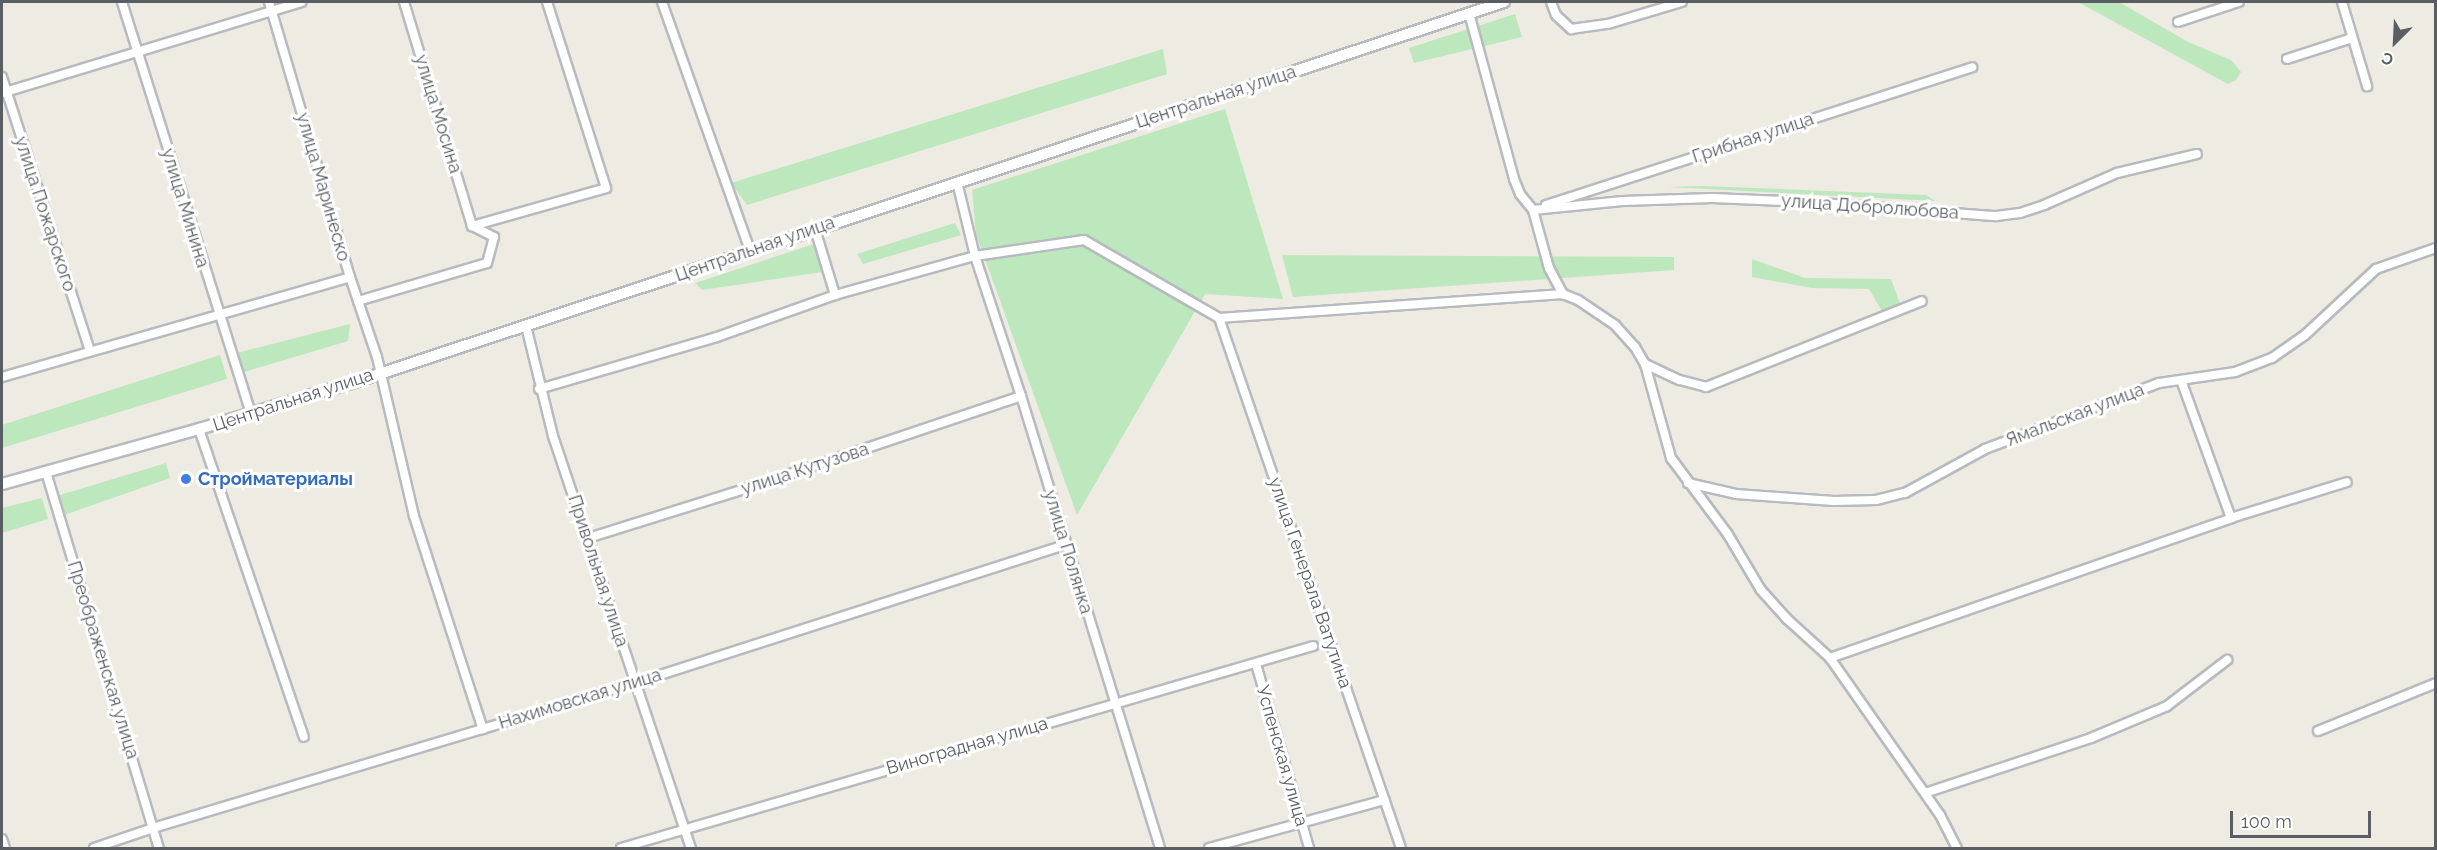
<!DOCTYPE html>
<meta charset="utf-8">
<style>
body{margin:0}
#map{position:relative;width:2437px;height:850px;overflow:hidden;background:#eeebe2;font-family:Raleway,sans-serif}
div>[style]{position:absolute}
.green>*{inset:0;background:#bde7bd}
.roads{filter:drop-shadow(2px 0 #b7babf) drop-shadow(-2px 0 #b7babf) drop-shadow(0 2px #b7babf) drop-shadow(0 -2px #b7babf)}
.minor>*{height:8px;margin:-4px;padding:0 4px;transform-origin:4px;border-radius:4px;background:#fff}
.secondary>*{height:10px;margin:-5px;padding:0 5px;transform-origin:5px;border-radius:5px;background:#fff}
.dots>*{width:16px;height:16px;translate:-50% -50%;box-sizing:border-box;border:3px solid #fff;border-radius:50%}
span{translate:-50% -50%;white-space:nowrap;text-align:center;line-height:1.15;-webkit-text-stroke:6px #fff;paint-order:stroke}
.street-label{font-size:18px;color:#5a5e63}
.shop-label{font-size:18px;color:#366cbe;font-weight:700}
.left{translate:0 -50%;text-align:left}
.frame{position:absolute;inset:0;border:3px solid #5a5e63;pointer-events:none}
.north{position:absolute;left:2365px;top:12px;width:60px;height:60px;-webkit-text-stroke:4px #fff;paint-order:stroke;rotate:204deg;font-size:16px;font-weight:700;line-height:24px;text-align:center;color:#5a5e63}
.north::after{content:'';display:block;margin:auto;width:21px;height:27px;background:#5a5e63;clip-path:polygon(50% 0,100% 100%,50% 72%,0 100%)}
.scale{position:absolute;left:2230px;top:811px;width:141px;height:27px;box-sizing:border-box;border:3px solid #5a5e63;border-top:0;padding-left:8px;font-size:18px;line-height:21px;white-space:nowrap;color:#5a5e63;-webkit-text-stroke:4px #fff;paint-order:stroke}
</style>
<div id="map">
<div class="green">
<i style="clip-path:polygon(2078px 2px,2119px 2px,2188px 42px,2231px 60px,2241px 72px,2236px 80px,2228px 84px)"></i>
<i style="clip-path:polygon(1515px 14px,1522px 37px,1414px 63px,1409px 48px)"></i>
<i style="clip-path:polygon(1163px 49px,1167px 74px,747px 205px,731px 183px)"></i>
<i style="clip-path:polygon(1225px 109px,1283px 299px,1205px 294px,1077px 515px,976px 234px,972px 190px)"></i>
<i style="clip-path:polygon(1703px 186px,1926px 195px,1935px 201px,1668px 187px)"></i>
<i style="clip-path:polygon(955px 223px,961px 235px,863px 264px,857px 254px)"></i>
<i style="clip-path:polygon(814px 244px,822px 272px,702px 290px,695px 283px)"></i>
<i style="clip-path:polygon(1282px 255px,1674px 257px,1674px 270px,1293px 297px)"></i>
<i style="clip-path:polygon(1752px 259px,1805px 278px,1891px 279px,1900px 304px,1885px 316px,1869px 289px,1812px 288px,1752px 277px)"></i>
<i style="clip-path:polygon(350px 324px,348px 341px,244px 372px,237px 353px)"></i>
<i style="clip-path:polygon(220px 355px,227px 379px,2px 448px,2px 425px)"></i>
<i style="clip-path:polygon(166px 463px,170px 478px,64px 515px,57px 496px)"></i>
<i style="clip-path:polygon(42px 498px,48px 519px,2px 533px,2px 508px)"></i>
</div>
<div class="roads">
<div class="minor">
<i style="left:122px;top:2px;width:432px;rotate:72.6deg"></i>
<i style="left:269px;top:2px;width:287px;rotate:73.6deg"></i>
<i style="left:350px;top:277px;width:84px;rotate:71.4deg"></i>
<i style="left:377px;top:357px;width:163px;rotate:76.9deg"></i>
<i style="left:414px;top:516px;width:224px;rotate:72.1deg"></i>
<i style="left:404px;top:2px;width:234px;rotate:73.1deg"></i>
<i style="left:662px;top:2px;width:264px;rotate:70.5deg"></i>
<i style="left:1551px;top:2px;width:14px;rotate:69deg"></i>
<i style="left:1556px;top:15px;width:21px;rotate:43deg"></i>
<i style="left:1571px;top:29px;width:37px;rotate:-8deg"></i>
<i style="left:1608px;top:24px;width:77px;rotate:-16.6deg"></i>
<i style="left:2342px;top:2px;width:88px;rotate:73.4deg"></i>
<i style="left:1469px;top:13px;width:172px;rotate:74.8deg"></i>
<i style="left:1514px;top:179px;width:16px;rotate:68deg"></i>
<i style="left:1520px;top:194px;width:21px;rotate:51deg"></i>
<i style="left:1533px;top:210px;width:60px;rotate:74.6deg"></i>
<i style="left:1549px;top:268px;width:30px;rotate:62deg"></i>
<i style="left:1563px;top:294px;width:16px;rotate:22deg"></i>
<i style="left:1578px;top:300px;width:45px;rotate:34deg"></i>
<i style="left:1615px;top:325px;width:30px;rotate:48deg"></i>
<i style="left:1635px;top:347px;width:20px;rotate:60deg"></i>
<i style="left:1645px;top:364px;width:98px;rotate:74.5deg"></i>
<i style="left:1671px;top:458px;width:94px;rotate:53.3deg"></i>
<i style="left:1727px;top:533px;width:66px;rotate:59.2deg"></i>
<i style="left:1761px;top:590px;width:39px;rotate:48deg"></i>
<i style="left:1787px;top:619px;width:58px;rotate:42.2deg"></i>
<i style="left:1830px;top:658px;width:192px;rotate:55deg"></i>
<i style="left:1940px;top:815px;width:37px;rotate:63deg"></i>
<i style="left:2178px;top:22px;width:64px;rotate:-18.2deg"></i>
<i style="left:2287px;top:59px;width:68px;rotate:-17.9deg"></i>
<i style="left:2px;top:77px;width:288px;rotate:72.2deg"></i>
<i style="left:2px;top:93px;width:313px;rotate:-16.9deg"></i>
<i style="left:957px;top:182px;width:76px;rotate:76.3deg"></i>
<i style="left:975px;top:256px;width:147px;rotate:71.8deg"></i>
<i style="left:1021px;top:396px;width:473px;rotate:72.9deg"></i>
<i style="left:1546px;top:205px;width:448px;rotate:-17.9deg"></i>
<i style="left:1533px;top:210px;width:90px;rotate:-5.7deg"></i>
<i style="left:1623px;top:201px;width:89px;rotate:-1.9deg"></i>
<i style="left:1712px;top:198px;width:96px;rotate:2.4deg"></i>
<i style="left:1808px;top:202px;width:189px;rotate:4.3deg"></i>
<i style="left:1996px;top:216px;width:24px;rotate:-7deg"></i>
<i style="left:2020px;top:213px;width:25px;rotate:-18deg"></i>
<i style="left:2044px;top:205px;width:80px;rotate:-23.7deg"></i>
<i style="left:2117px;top:173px;width:82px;rotate:-13.4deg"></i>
<i style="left:815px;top:229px;width:69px;rotate:73.1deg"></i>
<i style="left:358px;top:301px;width:134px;rotate:-16.4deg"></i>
<i style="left:487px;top:263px;width:27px;rotate:-75deg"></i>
<i style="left:494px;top:237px;width:25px;rotate:-153deg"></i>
<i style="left:472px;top:226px;width:139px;rotate:-15.8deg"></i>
<i style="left:606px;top:188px;width:195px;rotate:-107.6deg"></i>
<i style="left:1219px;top:318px;width:560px;rotate:71.05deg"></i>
<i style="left:526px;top:326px;width:113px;rotate:76.2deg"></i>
<i style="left:553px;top:436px;width:434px;rotate:71.5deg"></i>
<i style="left:1645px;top:364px;width:38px;rotate:25deg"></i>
<i style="left:1680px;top:380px;width:27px;rotate:15deg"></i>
<i style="left:1706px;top:387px;width:232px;rotate:-21.7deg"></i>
<i style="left:2px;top:377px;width:362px;rotate:-16deg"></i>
<i style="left:2181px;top:380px;width:147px;rotate:70.1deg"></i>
<i style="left:539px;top:389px;width:185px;rotate:-16.3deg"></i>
<i style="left:717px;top:337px;width:125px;rotate:-19.6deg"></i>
<i style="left:835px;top:295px;width:145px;rotate:-15.6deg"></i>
<i style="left:975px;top:256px;width:110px;rotate:-8.4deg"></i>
<i style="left:1084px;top:240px;width:156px;rotate:30deg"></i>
<i style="left:1219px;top:318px;width:345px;rotate:-4deg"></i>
<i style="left:199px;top:429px;width:325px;rotate:71.2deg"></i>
<i style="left:46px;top:472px;width:393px;rotate:73.3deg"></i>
<i style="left:1688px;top:483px;width:49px;rotate:12.9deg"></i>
<i style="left:1736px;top:494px;width:98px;rotate:4.1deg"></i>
<i style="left:1834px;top:501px;width:42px;rotate:-1.4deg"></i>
<i style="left:1876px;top:500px;width:30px;rotate:-14deg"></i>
<i style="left:1905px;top:493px;width:91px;rotate:-28.8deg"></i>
<i style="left:1985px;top:449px;width:186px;rotate:-20.8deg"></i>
<i style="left:2159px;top:383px;width:77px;rotate:-8.2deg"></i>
<i style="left:2235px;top:372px;width:40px;rotate:-21deg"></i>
<i style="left:2272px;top:358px;width:40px;rotate:-34.9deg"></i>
<i style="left:2305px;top:335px;width:97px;rotate:-42.9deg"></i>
<i style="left:2376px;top:269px;width:64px;rotate:-19.3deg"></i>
<i style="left:588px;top:538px;width:168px;rotate:-17.4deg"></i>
<i style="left:748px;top:488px;width:288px;rotate:-18.6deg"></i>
<i style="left:1830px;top:658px;width:425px;rotate:-19.2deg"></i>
<i style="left:2231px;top:518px;width:121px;rotate:-17.2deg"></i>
<i style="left:1256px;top:664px;width:191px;rotate:73.9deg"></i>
<i style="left:2318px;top:731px;width:127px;rotate:-22.1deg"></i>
<i style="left:1925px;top:793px;width:175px;rotate:-18.3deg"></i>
<i style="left:2091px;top:738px;width:82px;rotate:-22.8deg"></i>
<i style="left:2167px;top:706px;width:76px;rotate:-37.5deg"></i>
<i style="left:2px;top:839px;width:9px;rotate:72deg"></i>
<i style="left:94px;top:848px;width:62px;rotate:-18.7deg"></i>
<i style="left:153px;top:828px;width:503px;rotate:-16.74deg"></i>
<i style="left:635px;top:683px;width:453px;rotate:-17.8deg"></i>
<i style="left:621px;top:848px;width:721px;rotate:-16.27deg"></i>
<i style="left:1209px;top:848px;width:182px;rotate:-15.3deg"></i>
</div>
<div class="secondary">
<i style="left:2px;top:484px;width:205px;rotate:-15.6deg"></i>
<i style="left:199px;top:429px;width:166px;rotate:-16.8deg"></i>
<i style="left:358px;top:381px;width:1207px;rotate:-18.3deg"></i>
</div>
</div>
<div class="dots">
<i style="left:186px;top:479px;background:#3f7fe0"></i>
</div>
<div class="street-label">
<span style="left:1216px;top:97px;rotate:-18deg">Центральная улица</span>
<span style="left:438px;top:114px;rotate:73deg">улица Мосина</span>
<span style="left:1753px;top:138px;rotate:-18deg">Грибная улица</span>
<span style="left:323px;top:187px;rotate:74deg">улица Маринеско</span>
<span style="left:1870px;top:207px;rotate:4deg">улица Добролюбова</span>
<span style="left:185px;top:208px;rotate:73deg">улица Минина</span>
<span style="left:45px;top:214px;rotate:72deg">улица Пожарского</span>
<span style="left:755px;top:249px;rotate:-19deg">Центральная улица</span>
<span style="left:293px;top:400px;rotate:-18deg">Центральная улица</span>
<span style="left:2075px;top:415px;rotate:-21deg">Ямальская улица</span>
<span style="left:805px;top:469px;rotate:-18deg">улица Кутузова</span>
<span style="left:1068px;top:552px;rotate:73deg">улица Полянка</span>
<span style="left:598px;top:571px;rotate:72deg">Привольная улица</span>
<span style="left:1310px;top:583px;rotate:71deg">улица Генерала Ватутина</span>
<span style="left:103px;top:660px;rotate:73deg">Преображенская улица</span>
<span style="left:580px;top:699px;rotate:-17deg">Нахимовская улица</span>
<span style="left:967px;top:746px;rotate:-16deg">Виноградная улица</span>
<span style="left:1282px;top:756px;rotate:74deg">Успенская улица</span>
</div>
<div class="shop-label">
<span class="left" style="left:198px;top:479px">Стройматериалы</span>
</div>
<div class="frame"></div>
<div class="north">С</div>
<div class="scale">100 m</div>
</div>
